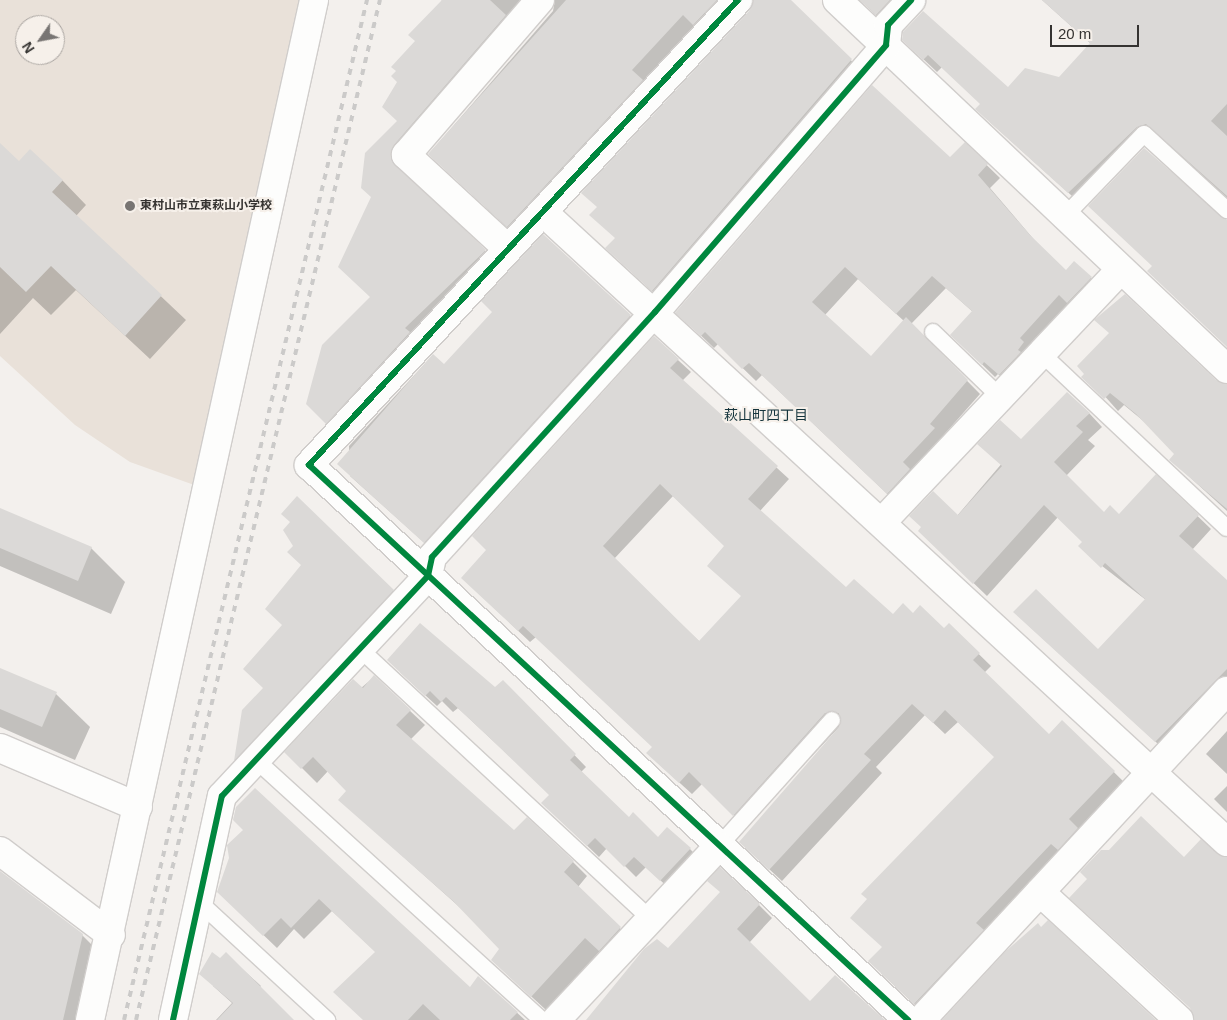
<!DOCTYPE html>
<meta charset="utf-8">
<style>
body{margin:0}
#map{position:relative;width:1227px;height:1020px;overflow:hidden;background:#f3f0ed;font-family:Helvetica,"Noto Sans JP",sans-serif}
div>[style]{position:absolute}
.built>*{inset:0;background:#e9e1d9}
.shadow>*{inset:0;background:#0003}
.building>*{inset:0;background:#dbd9d7}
.roads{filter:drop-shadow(1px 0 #d0cdcb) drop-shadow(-1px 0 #d0cdcb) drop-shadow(0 1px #d0cdcb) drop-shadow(0 -1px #d0cdcb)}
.lane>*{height:16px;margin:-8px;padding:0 8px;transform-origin:8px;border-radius:8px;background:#fdfdfc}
.street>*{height:28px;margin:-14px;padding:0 14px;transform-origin:14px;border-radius:14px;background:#fdfdfc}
.rail>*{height:4px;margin-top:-2px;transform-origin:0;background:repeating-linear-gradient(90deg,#cbcac9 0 6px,transparent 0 12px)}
.cycleway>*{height:6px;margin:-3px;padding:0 3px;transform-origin:3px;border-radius:3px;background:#00873e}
.dots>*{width:14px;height:14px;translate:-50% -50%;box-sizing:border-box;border:2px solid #f6f0ea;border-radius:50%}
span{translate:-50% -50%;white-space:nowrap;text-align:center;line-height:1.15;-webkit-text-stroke:4px #f6f0ea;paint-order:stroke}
.poi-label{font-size:12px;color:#353331;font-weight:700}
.left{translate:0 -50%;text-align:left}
.neighbourhood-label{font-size:14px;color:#14343c}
.north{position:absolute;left:15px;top:15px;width:50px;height:50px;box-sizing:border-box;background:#f6f0ea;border:1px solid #a9a4a0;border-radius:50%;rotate:237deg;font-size:14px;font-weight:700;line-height:20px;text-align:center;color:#353331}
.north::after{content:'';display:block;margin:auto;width:18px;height:22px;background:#787573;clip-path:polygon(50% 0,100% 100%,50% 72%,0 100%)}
.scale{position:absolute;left:1050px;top:25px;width:89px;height:22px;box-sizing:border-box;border:2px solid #353331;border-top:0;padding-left:6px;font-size:15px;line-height:18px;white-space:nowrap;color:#353331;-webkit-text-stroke:4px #f6f0ea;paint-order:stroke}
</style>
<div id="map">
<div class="built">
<i style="clip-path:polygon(evenodd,0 0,305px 0,197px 486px,130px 462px,75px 425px,0 356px,0 0,25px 25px,55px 25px,55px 55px,25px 55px,25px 25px)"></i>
</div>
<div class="shadow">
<i style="clip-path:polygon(442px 0,544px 0,406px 157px,407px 179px,498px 263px,339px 435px,308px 404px,372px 298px,372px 197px,398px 121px,398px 82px)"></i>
<i style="clip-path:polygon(555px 0,725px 0,520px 239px,429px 154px,553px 11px)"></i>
<i style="clip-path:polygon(769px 0,789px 0,863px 72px,665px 303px,619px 260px,616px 239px)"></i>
<i style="clip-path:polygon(860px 0,916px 0,890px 28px)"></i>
<i style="clip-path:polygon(1042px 0,1227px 0,1227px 198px,1160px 137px,1150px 140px,1082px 205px,990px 122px,981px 104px,942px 67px,937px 72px,903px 40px,1008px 89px,1059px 79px,1091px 44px)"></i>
<i style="clip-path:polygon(evenodd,965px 144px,1000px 178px,990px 188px,1042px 249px,1066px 272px,1091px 278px,1104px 291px,1013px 387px,998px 374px,995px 377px,952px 335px,973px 312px,946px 288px,911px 324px,980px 394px,942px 437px,946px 442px,900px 506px,762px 375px,756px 381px,718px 344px,714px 348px,690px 325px,950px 159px,965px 144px,858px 279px,904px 321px,871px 358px,825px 315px,858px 279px)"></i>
<i style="clip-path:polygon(0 145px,19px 162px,62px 180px,86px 205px,76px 216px,186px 320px,150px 359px,76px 290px,51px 315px,33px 298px,0 334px)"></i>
<i style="clip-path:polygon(543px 236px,643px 328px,437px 554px,350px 476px,349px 446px,433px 355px,444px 365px,494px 312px)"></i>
<i style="clip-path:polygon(evenodd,654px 338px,691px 372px,682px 381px,789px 479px,760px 511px,846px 589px,893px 616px,913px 614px,944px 630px,949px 625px,991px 666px,984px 673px,1049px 735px,1062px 721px,1126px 784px,923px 1012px,881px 973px,883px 947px,995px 757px,958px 722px,945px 734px,925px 715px,876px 767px,882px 773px,782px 881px,753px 854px,841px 725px,746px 827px,702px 784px,692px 794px,660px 765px,653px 747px,536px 637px,530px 642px,475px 590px,488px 550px,654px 338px,673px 496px,726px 546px,742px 597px,700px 642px,614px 559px,673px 496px)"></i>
<i style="clip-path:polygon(1078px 366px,1227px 385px,1227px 511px,1171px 460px,1176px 454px,1147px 424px,1124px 405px,1118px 411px)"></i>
<i style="clip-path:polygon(1089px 413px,1102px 427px,1088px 440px,1095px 446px,1066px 476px,1104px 514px,1119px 516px,1156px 476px,1211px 529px,1192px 550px,1227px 582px,1227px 696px,1169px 754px,1028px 625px,1098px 650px,1146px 600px,1093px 559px,1084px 542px,1058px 517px,987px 596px,933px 544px,1021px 441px)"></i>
<i style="clip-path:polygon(0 509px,91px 548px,125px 582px,111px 614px,0 566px)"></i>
<i style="clip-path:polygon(303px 566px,393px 591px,407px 605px,249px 774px,235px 760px,243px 711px,265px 688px)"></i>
<i style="clip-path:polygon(0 669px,56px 694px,90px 727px,75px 760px,0 727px)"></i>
<i style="clip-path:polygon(400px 672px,495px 689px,503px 681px,586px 767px,581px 772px,629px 818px,658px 838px,690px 849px,701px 860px,673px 892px,646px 867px,636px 877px,607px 848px,599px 857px,554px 814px,551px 795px,458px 708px,453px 712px,442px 701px,437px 706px)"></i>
<i style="clip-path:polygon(374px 677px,425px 725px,410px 740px,514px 831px,573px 862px,587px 876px,578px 887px,635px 943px,614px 965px,600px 951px,546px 1010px,507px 974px,501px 949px,465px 912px,340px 800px,348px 791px,328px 771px,317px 783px,286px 752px)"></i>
<i style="clip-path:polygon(1227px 731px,1227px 774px,1206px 754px)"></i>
<i style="clip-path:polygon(1227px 786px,1227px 812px,1214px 799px)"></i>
<i style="clip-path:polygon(244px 830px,470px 989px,479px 978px,525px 1020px,364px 1020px,376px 952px,332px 911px,304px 939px,294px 929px,277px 948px,232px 905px)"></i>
<i style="clip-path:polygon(0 873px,82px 935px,108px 961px,94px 1020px,0 1020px)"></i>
<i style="clip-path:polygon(721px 893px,759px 905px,772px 918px,749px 943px,810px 1003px,883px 1020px,587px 1020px,645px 950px,668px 950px)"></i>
<i style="clip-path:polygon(226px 954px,261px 986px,258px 989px,291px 1020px,216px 1020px,232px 1003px,213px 986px)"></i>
</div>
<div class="building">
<i style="clip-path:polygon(442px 0,490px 0,506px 15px,394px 145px,391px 159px,486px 250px,405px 328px,410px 332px,326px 424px,306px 404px,322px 345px,370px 297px,338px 267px,371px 197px,361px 188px,365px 153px,397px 121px,382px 107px,397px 82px,391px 76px,396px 71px,391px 67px,415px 41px,408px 35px)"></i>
<i style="clip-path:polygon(566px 0,717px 0,693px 25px,683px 15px,632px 70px,643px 80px,507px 227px,428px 154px)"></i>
<i style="clip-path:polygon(753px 0,791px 0,852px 59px,652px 291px,605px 248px,615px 238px,589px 215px,597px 207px,581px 193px,749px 11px)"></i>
<i style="clip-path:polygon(860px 0,890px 0,876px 15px)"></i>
<i style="clip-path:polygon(1042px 0,1227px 0,1227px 104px,1211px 121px,1227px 136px,1227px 196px,1146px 124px,1137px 127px,1068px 193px,975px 109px,980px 104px,928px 55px,923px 60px,902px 40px,903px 32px,923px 11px,1008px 87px,1025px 68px,1059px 77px,1090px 43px)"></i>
<i style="clip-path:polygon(872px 85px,950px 157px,965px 142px,988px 164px,978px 175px,1030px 235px,1066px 270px,1074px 261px,1092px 277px,1067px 303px,1059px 295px,1020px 338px,1024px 342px,1018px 350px,1021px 352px,999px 375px,984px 362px,982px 365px,950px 335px,972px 311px,932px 276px,896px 314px,845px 267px,812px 302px,871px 356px,906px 317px,968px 380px,930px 424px,935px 428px,903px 462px,910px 469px,887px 494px,749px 363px,742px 369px,705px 332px,701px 336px,675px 313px)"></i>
<i style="clip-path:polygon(0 143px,19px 161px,30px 149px,63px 180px,52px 192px,162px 295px,125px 336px,51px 266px,26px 292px,0 267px)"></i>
<i style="clip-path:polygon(1144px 148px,1227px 220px,1227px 347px,1147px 271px,1152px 266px,1088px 206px)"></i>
<i style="clip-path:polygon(543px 234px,631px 315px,424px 543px,337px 464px,433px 354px,444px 364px,492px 312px,481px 301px)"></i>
<i style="clip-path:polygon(1125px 294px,1216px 380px,1227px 384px,1227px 509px,1169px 460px,1174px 454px,1136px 414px,1110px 393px,1104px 399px,1081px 377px,1084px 374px,1077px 366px,1109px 333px,1094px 320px)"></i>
<i style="clip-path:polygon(evenodd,654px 336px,679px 359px,670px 368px,778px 466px,748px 499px,846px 587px,854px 579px,893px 614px,903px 603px,913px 613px,920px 605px,944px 628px,949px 623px,980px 653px,973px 660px,1049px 734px,1062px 720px,1115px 771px,1069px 819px,1078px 828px,1058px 850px,1051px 844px,976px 923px,984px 930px,914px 1004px,868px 961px,882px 947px,850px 918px,867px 899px,861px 894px,994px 757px,945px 710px,933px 723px,912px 704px,864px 754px,871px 760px,769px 870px,739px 842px,839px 727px,839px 713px,825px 713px,733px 816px,689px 772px,679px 783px,646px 753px,652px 747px,523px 626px,518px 631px,461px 578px,486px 550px,472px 536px,654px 336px,660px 484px,724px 546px,707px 566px,741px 596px,699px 641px,603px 546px,660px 484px)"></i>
<i style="clip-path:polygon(1067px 392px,1090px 413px,1076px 426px,1083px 432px,1054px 462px,1104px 512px,1110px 505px,1119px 514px,1156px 474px,1199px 515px,1179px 536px,1227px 580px,1227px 669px,1155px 742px,1013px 612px,1036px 589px,1098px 649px,1145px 599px,1105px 563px,1101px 568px,1078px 546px,1082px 542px,1044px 505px,973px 584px,918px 531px,921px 527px,909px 516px,933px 491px,958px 515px,1002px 466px,977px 444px,1000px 420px,1021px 439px)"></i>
<i style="clip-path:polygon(297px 496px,394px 590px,234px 761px,242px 710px,263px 688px,243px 669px,282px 625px,265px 609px,301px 565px,287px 552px,293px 546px,283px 530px,290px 522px,281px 514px)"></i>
<i style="clip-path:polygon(0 508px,92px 547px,78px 581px,0 548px)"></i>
<i style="clip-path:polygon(420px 623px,495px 687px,503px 680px,576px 754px,570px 760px,629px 817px,633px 812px,658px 837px,667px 827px,691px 848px,660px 881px,634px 857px,624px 867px,595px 838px,587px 846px,541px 803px,549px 795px,494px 742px,446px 697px,441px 702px,430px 691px,425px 696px,387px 660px)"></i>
<i style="clip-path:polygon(0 668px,57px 692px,42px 727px,0 709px)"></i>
<i style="clip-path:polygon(374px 675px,411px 710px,396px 725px,514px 830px,527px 817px,574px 861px,564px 872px,621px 927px,599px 951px,585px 938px,531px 997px,491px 960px,499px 949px,453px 901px,338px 800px,346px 791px,313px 757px,301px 769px,284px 752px,353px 679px,363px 688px)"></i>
<i style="clip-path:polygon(255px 788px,470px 987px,478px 976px,518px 1012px,510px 1020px,440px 1020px,423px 1004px,408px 1020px,363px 1020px,333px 992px,375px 952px,319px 899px,291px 928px,281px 918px,263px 936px,217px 892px,229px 858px,227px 845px,243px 830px,233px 820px,236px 807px)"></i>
<i style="clip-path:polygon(1141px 816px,1184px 857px,1201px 839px,1227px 857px,1227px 1020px,1194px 1020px,1190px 1008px,1069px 898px,1087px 879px,1080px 872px,1101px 850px,1109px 850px)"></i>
<i style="clip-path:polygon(720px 867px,760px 904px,737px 929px,810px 1001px,835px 975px,885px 1020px,586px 1020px,644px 949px,657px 939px,668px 948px,720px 892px,707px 881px)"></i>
<i style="clip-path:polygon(0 871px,83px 934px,63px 1020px,0 1020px)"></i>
<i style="clip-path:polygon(1048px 920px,1156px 1020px,942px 1020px,1006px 951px,1038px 923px,1041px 927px)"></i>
<i style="clip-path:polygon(212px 952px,220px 958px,226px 952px,294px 1020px,217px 1020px,233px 1003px,199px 974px)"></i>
</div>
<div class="roads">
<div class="lane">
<i style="left:1064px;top:217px;width:115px;rotate:-46.1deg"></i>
<i style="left:1144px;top:134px;width:113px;rotate:42.5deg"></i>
<i style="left:933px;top:332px;width:93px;rotate:44.1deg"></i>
<i style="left:1041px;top:353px;width:255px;rotate:43.3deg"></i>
<i style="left:360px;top:649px;width:397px;rotate:42.9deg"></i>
<i style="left:256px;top:760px;width:387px;rotate:42.3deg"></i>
<i style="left:719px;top:846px;width:169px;rotate:-48.1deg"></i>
<i style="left:198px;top:901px;width:176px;rotate:42.7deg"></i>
</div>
<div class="street">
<i style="left:738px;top:0;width:633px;rotate:132.69deg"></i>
<i style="left:309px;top:465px;width:817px;rotate:42.82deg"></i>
<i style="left:837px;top:0;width:537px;rotate:43.42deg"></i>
<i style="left:543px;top:212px;width:930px;rotate:42.65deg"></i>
<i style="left:508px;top:249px;width:139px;rotate:-137.3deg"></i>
<i style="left:406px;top:155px;width:205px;rotate:-49.2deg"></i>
<i style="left:882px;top:522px;width:347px;rotate:-46.6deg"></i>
<i style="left:0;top:748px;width:150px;rotate:23.1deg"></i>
<i style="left:0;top:851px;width:139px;rotate:37.1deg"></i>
<i style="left:1040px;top:892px;width:189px;rotate:42.6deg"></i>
<i style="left:90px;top:1020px;width:1044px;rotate:-77.61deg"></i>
<i style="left:173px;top:1020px;width:229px;rotate:-77.7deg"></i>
<i style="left:222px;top:796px;width:301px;rotate:-46.9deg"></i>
<i style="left:428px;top:576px;width:19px;rotate:-78deg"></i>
<i style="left:432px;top:557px;width:331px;rotate:-47.7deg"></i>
<i style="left:655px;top:312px;width:353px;rotate:-49.1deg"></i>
<i style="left:886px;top:45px;width:20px;rotate:-84deg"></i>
<i style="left:888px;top:25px;width:34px;rotate:-47deg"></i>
<i style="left:556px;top:1020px;width:238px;rotate:-46.9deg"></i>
<i style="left:921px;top:1020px;width:449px;rotate:-47.1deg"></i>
</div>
</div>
<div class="rail">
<i style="left:124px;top:1020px;width:1049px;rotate:-76.6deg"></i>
<i style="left:136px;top:1020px;width:1049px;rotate:-76.55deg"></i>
</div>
<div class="cycleway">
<i style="left:738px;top:0;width:633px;rotate:132.69deg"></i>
<i style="left:309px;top:465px;width:817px;rotate:42.82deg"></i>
<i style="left:173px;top:1020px;width:229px;rotate:-77.7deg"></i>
<i style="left:222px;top:796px;width:301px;rotate:-46.9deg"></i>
<i style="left:428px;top:576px;width:19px;rotate:-78deg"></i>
<i style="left:432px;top:557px;width:331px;rotate:-47.7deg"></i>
<i style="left:655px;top:312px;width:353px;rotate:-49.1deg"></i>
<i style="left:886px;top:45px;width:20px;rotate:-84deg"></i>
<i style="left:888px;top:25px;width:34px;rotate:-47deg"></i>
</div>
<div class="dots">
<i style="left:130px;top:206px;background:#787573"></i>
</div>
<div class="poi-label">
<span class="left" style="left:140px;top:206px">東村山市立東萩山小学校</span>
</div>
<div class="neighbourhood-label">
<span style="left:766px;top:415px">萩山町四丁目</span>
</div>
<div class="north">N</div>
<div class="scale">20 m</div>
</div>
